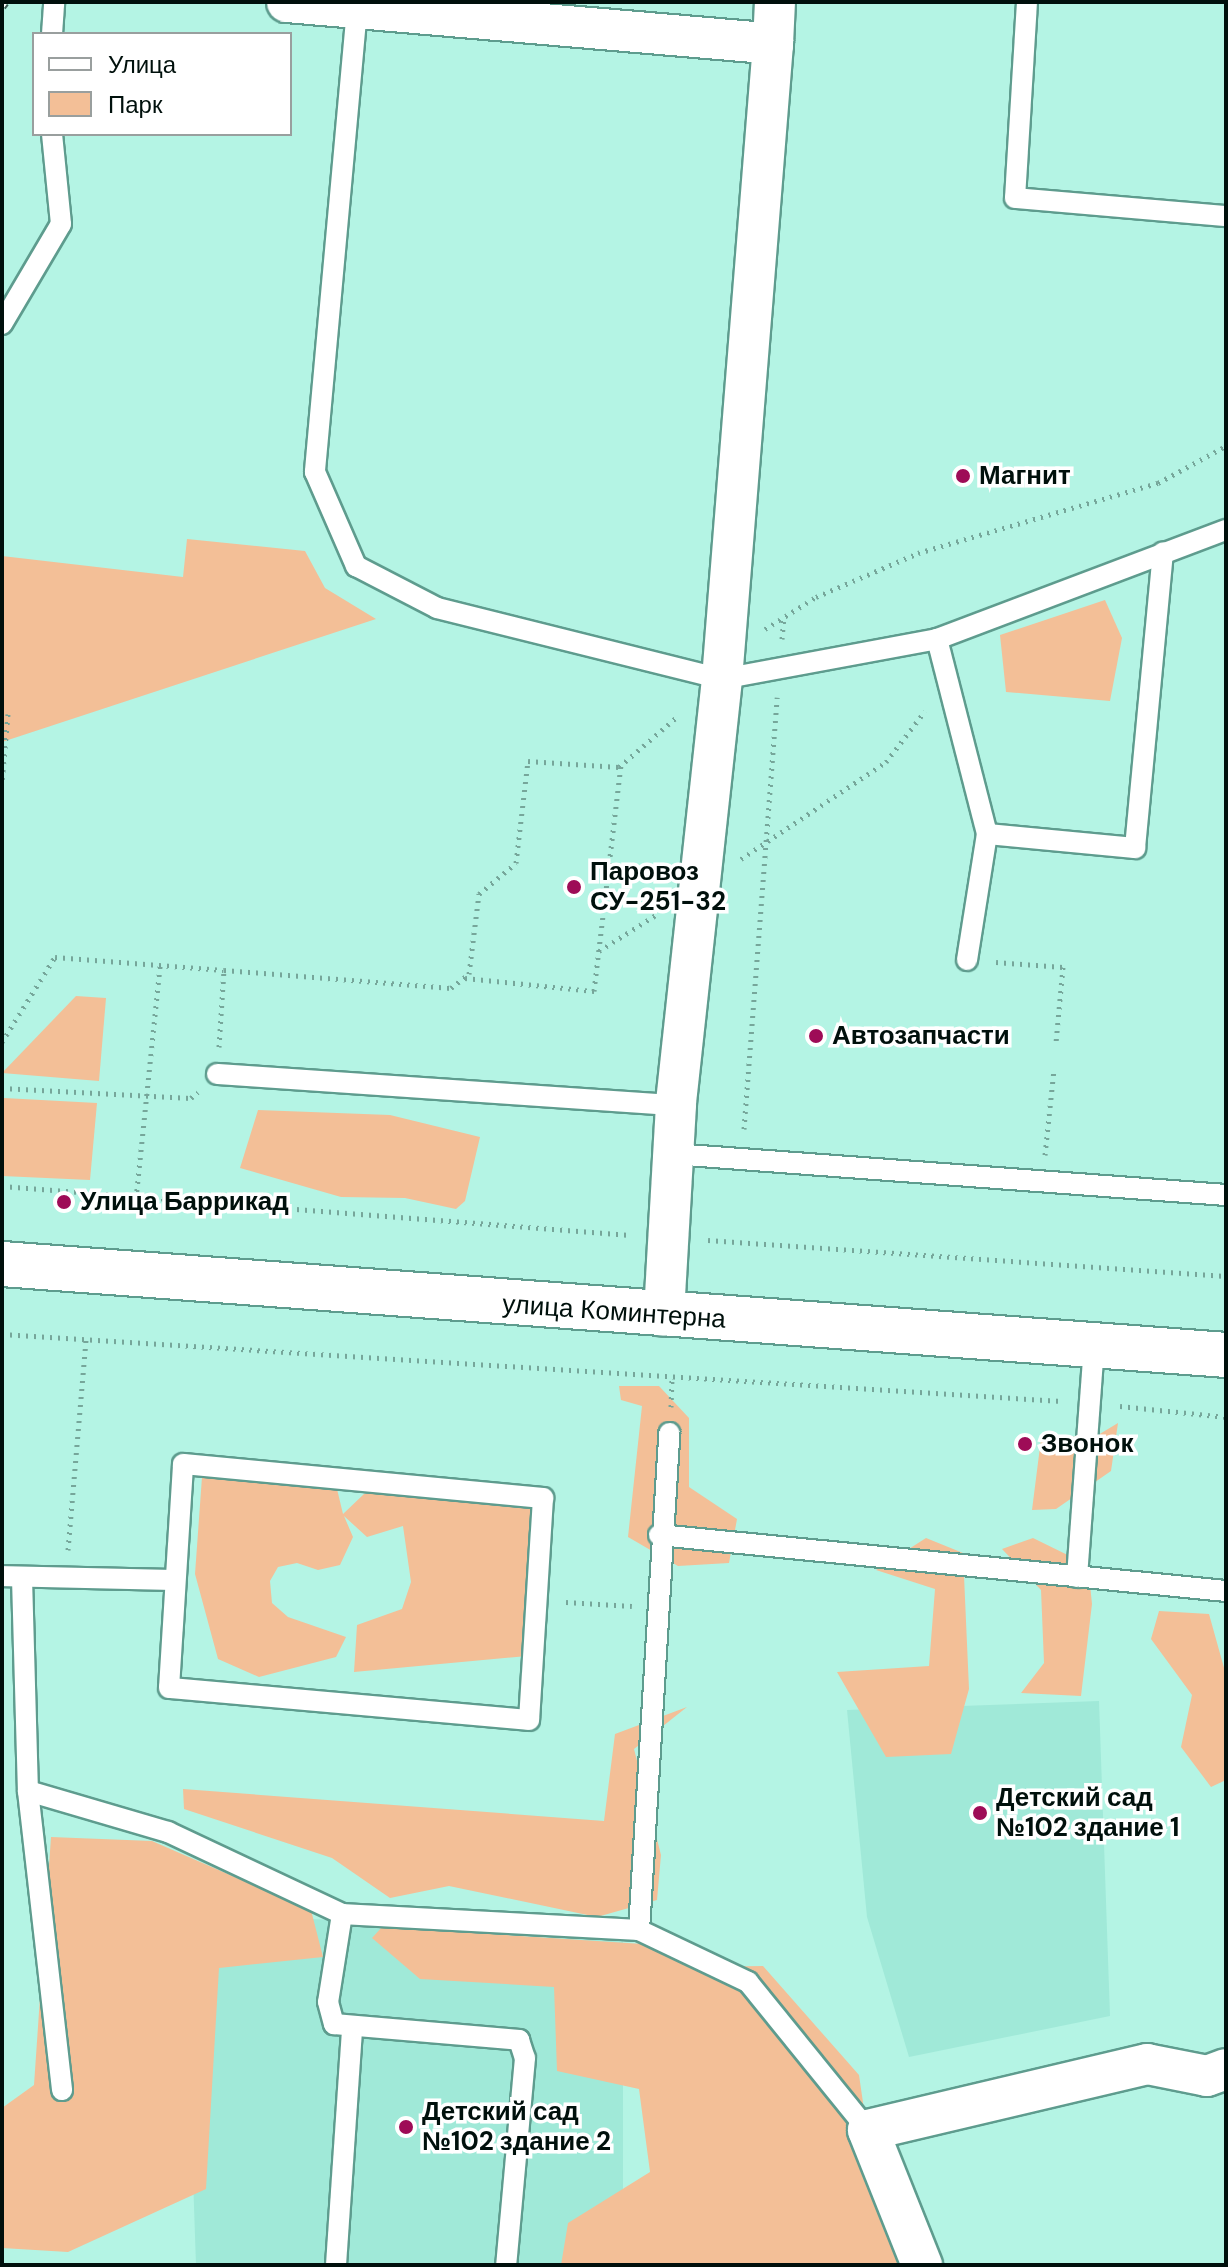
<!DOCTYPE html>
<meta charset="utf-8">
<style>
body{margin:0}
#map{position:relative;width:1228px;height:2267px;overflow:hidden;background:#b4f4e4;font-family:"DM Sans",sans-serif}
div>[style]{position:absolute}
.built>*{inset:0;background:#a0e9d8}
.green>*{inset:0;background:#f3bf97}
.path>*{height:5px;margin-top:-2.5px;transform-origin:0;background:repeating-linear-gradient(90deg,#76a69a 0 2px,transparent 0 8px)}
.roads{filter:drop-shadow(2px 0 #5e9c8e) drop-shadow(-2px 0 #5e9c8e) drop-shadow(0 2px #5e9c8e) drop-shadow(0 -2px #5e9c8e)}
.service>*{height:20px;margin:-10px;padding:0 10px;transform-origin:10px;border-radius:10px;background:#fff}
.minor>*{height:40px;margin:-20px;padding:0 20px;transform-origin:20px;border-radius:20px;background:#fff}
.primary>*{height:44px;margin:-22px;padding:0 22px;transform-origin:22px;border-radius:22px;background:#fff}
.rail>*{height:9px;margin-top:-4.5px;transform-origin:0;background:repeating-linear-gradient(90deg,#fff 0 18px,#3c5c54 0 36px);box-sizing:border-box;border-block:2px solid #3c5c54}
.dots>*{width:22px;height:22px;translate:-50% -50%;box-sizing:border-box;border:4px solid #fff;border-radius:50%}
span{translate:-50% -50%;white-space:nowrap;text-align:center;line-height:1.15;-webkit-text-stroke:7px #fff;paint-order:stroke}
.poi-label{font-size:26px;color:#00100c;font-weight:700}
.left{translate:0 -50%;text-align:left}
.street-label{font-size:26px;color:#00100c}
.frame{position:absolute;inset:0;border:4px solid #00100c;pointer-events:none}
.legend{position:absolute;left:32px;top:32px;width:260px;height:104px;box-sizing:border-box;background:#fff;border:2px solid #999f9e;margin:0;padding:10px 14px;list-style:none;font-size:24px;color:#00100c}
.legend li{display:flex;align-items:center;gap:16px;height:40px}
.legend b{width:40px;border:2px solid #999f9e}
</style>
<div id="map">
<div class="built">
<i style="clip-path:polygon(1099px 1701px,1110px 2016px,909px 2057px,867px 1917px,847px 1710px)"></i>
<i style="clip-path:polygon(184px 1914px,623px 1932px,623px 2265px,196px 2265px)"></i>
</div>
<div class="green">
<i style="clip-path:polygon(187px 539px,305px 551px,325px 588px,376px 619px,2px 742px,2px 556px,183px 577px)"></i>
<i style="clip-path:polygon(1105px 600px,1122px 638px,1110px 701px,1006px 692px,1000px 635px)"></i>
<i style="clip-path:polygon(76px 996px,106px 998px,99px 1081px,2px 1073px)"></i>
<i style="clip-path:polygon(4px 1098px,97px 1103px,90px 1180px,2px 1176px)"></i>
<i style="clip-path:polygon(258px 1110px,390px 1115px,480px 1137px,465px 1201px,456px 1209px,405px 1198px,341px 1197px,240px 1168px)"></i>
<i style="clip-path:polygon(619px 1386px,659px 1386px,689px 1418px,689px 1487px,737px 1519px,729px 1563px,678px 1566px,628px 1537px,642px 1406px,621px 1400px)"></i>
<i style="clip-path:polygon(1118px 1423px,1111px 1471px,1056px 1509px,1032px 1510px,1041px 1439px,1098px 1435px)"></i>
<i style="clip-path:polygon(202px 1477px,337px 1489px,343px 1514px,364px 1494px,400px 1490px,550px 1495px,538px 1655px,354px 1672px,357px 1625px,402px 1609px,411px 1582px,403px 1526px,367px 1537px,344px 1516px,353px 1537px,340px 1565px,318px 1570px,297px 1563px,278px 1567px,270px 1581px,272px 1603px,288px 1617px,346px 1637px,336px 1657px,259px 1677px,218px 1659px,195px 1574px)"></i>
<i style="clip-path:polygon(926px 1538px,963px 1553px,969px 1689px,951px 1754px,886px 1757px,837px 1672px,929px 1666px,935px 1589px,876px 1570px)"></i>
<i style="clip-path:polygon(1033px 1538px,1088px 1565px,1092px 1604px,1081px 1696px,1021px 1693px,1044px 1663px,1041px 1590px,1002px 1549px)"></i>
<i style="clip-path:polygon(1159px 1611px,1209px 1614px,1226px 1675px,1226px 1780px,1211px 1787px,1181px 1747px,1192px 1695px,1151px 1639px)"></i>
<i style="clip-path:polygon(687px 1707px,634px 1749px,661px 1855px,657px 1900px,597px 1917px,449px 1886px,390px 1898px,332px 1858px,184px 1809px,183px 1789px,604px 1821px,615px 1734px)"></i>
<i style="clip-path:polygon(51px 1837px,152px 1841px,311px 1910px,323px 1957px,219px 1968px,206px 2189px,68px 2252px,2px 2248px,2px 2108px,34px 2085px)"></i>
<i style="clip-path:polygon(382px 1927px,643px 1944px,695px 1967px,763px 1966px,859px 2075px,875px 2185px,908px 2265px,561px 2265px,568px 2223px,650px 2172px,639px 2089px,557px 2071px,554px 1987px,420px 1979px,372px 1938px)"></i>
</div>
<div class="path">
<i style="left:765px;top:629px;width:60px;rotate:-32.1deg"></i>
<i style="left:816px;top:597px;width:111px;rotate:-23.3deg"></i>
<i style="left:918px;top:553px;width:250px;rotate:-16.3deg"></i>
<i style="left:1158px;top:483px;width:77px;rotate:-28.6deg"></i>
<i style="left:782px;top:639px;width:22px;rotate:-85deg"></i>
<i style="left:2px;top:713px;width:6px;rotate:9deg"></i>
<i style="left:8px;top:714px;width:68px;rotate:95deg"></i>
<i style="left:741px;top:859px;width:174px;rotate:-33.8deg"></i>
<i style="left:886px;top:762px;width:64px;rotate:-52.6deg"></i>
<i style="left:599px;top:951px;width:67px;rotate:-32.3deg"></i>
<i style="left:996px;top:962px;width:67px;rotate:4.3deg"></i>
<i style="left:1063px;top:967px;width:75px;rotate:95.3deg"></i>
<i style="left:465px;top:978px;width:130px;rotate:5.8deg"></i>
<i style="left:594px;top:991px;width:228px;rotate:-83.2deg"></i>
<i style="left:2px;top:1042px;width:100px;rotate:-58.1deg"></i>
<i style="left:55px;top:957px;width:169px;rotate:4.4deg"></i>
<i style="left:219px;top:1047px;width:77px;rotate:-86.3deg"></i>
<i style="left:224px;top:970px;width:228px;rotate:4.5deg"></i>
<i style="left:451px;top:988px;width:23px;rotate:-38deg"></i>
<i style="left:469px;top:974px;width:81px;rotate:-82.9deg"></i>
<i style="left:479px;top:894px;width:48px;rotate:-40deg"></i>
<i style="left:516px;top:863px;width:103px;rotate:-83.3deg"></i>
<i style="left:528px;top:761px;width:91px;rotate:3.8deg"></i>
<i style="left:619px;top:767px;width:79px;rotate:-40.9deg"></i>
<i style="left:2px;top:1088px;width:189px;rotate:3deg"></i>
<i style="left:191px;top:1098px;width:9px;rotate:-41deg"></i>
<i style="left:744px;top:1129px;width:433px;rotate:-85.6deg"></i>
<i style="left:1045px;top:1155px;width:85px;rotate:-84deg"></i>
<i style="left:2px;top:1186px;width:630px;rotate:4.46deg"></i>
<i style="left:136px;top:1199px;width:235px;rotate:-84.1deg"></i>
<i style="left:708px;top:1240px;width:519px;rotate:3.98deg"></i>
<i style="left:2px;top:1334px;width:1062px;rotate:3.62deg"></i>
<i style="left:1120px;top:1406px;width:107px;rotate:5.9deg"></i>
<i style="left:671px;top:1407px;width:30px;rotate:-88deg"></i>
<i style="left:68px;top:1550px;width:211px;rotate:-85.1deg"></i>
<i style="left:566px;top:1602px;width:66px;rotate:3.5deg"></i>
</div>
<div class="roads">
<div class="service">
<i style="left:1027px;top:2px;width:196px;rotate:93.5deg"></i>
<i style="left:1015px;top:198px;width:212px;rotate:4.9deg"></i>
<i style="left:357px;top:9px;width:465px;rotate:95.2deg"></i>
<i style="left:315px;top:472px;width:103px;rotate:66.4deg"></i>
<i style="left:356px;top:566px;width:91px;rotate:27.4deg"></i>
<i style="left:437px;top:608px;width:294px;rotate:14deg"></i>
<i style="left:722px;top:679px;width:219px;rotate:-10.5deg"></i>
<i style="left:937px;top:639px;width:309px;rotate:-20.7deg"></i>
<i style="left:52px;top:34px;width:32px;rotate:-86deg"></i>
<i style="left:2px;top:324px;width:116px;rotate:-59.5deg"></i>
<i style="left:61px;top:224px;width:90px;rotate:-95.7deg"></i>
<i style="left:937px;top:639px;width:201px;rotate:75.6deg"></i>
<i style="left:987px;top:834px;width:149px;rotate:5.4deg"></i>
<i style="left:1135px;top:848px;width:297px;rotate:-84.6deg"></i>
<i style="left:967px;top:960px;width:128px;rotate:-81deg"></i>
<i style="left:217px;top:1074px;width:460px;rotate:3.9deg"></i>
<i style="left:673px;top:1154px;width:555px;rotate:4.24deg"></i>
<i style="left:183px;top:1464px;width:362px;rotate:5.4deg"></i>
<i style="left:543px;top:1498px;width:222px;rotate:93.6deg"></i>
<i style="left:529px;top:1720px;width:361px;rotate:-174.9deg"></i>
<i style="left:169px;top:1688px;width:224px;rotate:-86.4deg"></i>
<i style="left:659px;top:1535px;width:570px;rotate:5.64deg"></i>
<i style="left:2px;top:1576px;width:172px;rotate:1.3deg"></i>
<i style="left:1077px;top:1577px;width:232px;rotate:-85.8deg"></i>
<i style="left:22px;top:1578px;width:213px;rotate:88.4deg"></i>
<i style="left:28px;top:1791px;width:301px;rotate:83.5deg"></i>
<i style="left:28px;top:1791px;width:146px;rotate:16.3deg"></i>
<i style="left:168px;top:1832px;width:192px;rotate:25.2deg"></i>
<i style="left:342px;top:1914px;width:297px;rotate:3.1deg"></i>
<i style="left:639px;top:1930px;width:121px;rotate:25.5deg"></i>
<i style="left:748px;top:1982px;width:191px;rotate:51deg"></i>
<i style="left:342px;top:1914px;width:89px;rotate:99deg"></i>
<i style="left:328px;top:2002px;width:23px;rotate:75deg"></i>
<i style="left:334px;top:2024px;width:186px;rotate:4.9deg"></i>
<i style="left:519px;top:2040px;width:19px;rotate:72deg"></i>
<i style="left:525px;top:2058px;width:208px;rotate:95.2deg"></i>
<i style="left:639px;top:1930px;width:498px;rotate:-86.5deg"></i>
<i style="left:336px;top:2265px;width:238px;rotate:-86.1deg"></i>
</div>
<div class="minor">
<i style="left:287px;top:2px;width:488px;rotate:4.9deg"></i>
<i style="left:773px;top:44px;width:637px;rotate:94.59deg"></i>
<i style="left:722px;top:679px;width:428px;rotate:96.2deg"></i>
<i style="left:676px;top:1105px;width:211px;rotate:93.3deg"></i>
<i style="left:773px;top:44px;width:42px;rotate:-87.3deg"></i>
<i style="left:922px;top:2265px;width:145px;rotate:-111.8deg"></i>
<i style="left:868px;top:2130px;width:287px;rotate:-13.3deg"></i>
<i style="left:1147px;top:2064px;width:61px;rotate:11.3deg"></i>
<i style="left:1207px;top:2076px;width:20px;rotate:-20deg"></i>
</div>
<div class="primary">
<i style="left:2px;top:1264px;width:1227px;rotate:4.25deg"></i>
</div>
</div>
<div class="rail">
<i style="left:2px;top:6px;width:5px;rotate:-53deg"></i>
</div>
<div class="dots">
<i style="left:963px;top:476px;background:#9e0c57"></i>
<i style="left:574px;top:887px;background:#9e0c57"></i>
<i style="left:816px;top:1036px;background:#9e0c57"></i>
<i style="left:64px;top:1202px;background:#9e0c57"></i>
<i style="left:1025px;top:1444px;background:#9e0c57"></i>
<i style="left:980px;top:1813px;background:#9e0c57"></i>
<i style="left:406px;top:2127px;background:#9e0c57"></i>
</div>
<div class="poi-label">
<span class="left" style="left:979px;top:476px">Магнит</span>
<span class="left" style="left:590px;top:887px">Паровоз<br>СУ-251-32</span>
<span class="left" style="left:832px;top:1036px">Автозапчасти</span>
<span class="left" style="left:80px;top:1202px">Улица Баррикад</span>
<span class="left" style="left:1041px;top:1444px">Звонок</span>
<span class="left" style="left:996px;top:1813px">Детский сад<br>№102 здание 1</span>
<span class="left" style="left:422px;top:2127px">Детский сад<br>№102 здание 2</span>
</div>
<div class="street-label">
<span style="left:614px;top:1312px;rotate:4deg">улица Коминтерна</span>
</div>
<div class="frame"></div>
<ul class="legend">
<li><b style="height:10px;background:#fff"></b>Улица</li>
<li><b style="height:22px;background:#f3bf97"></b>Парк</li>
</ul>
</div>
